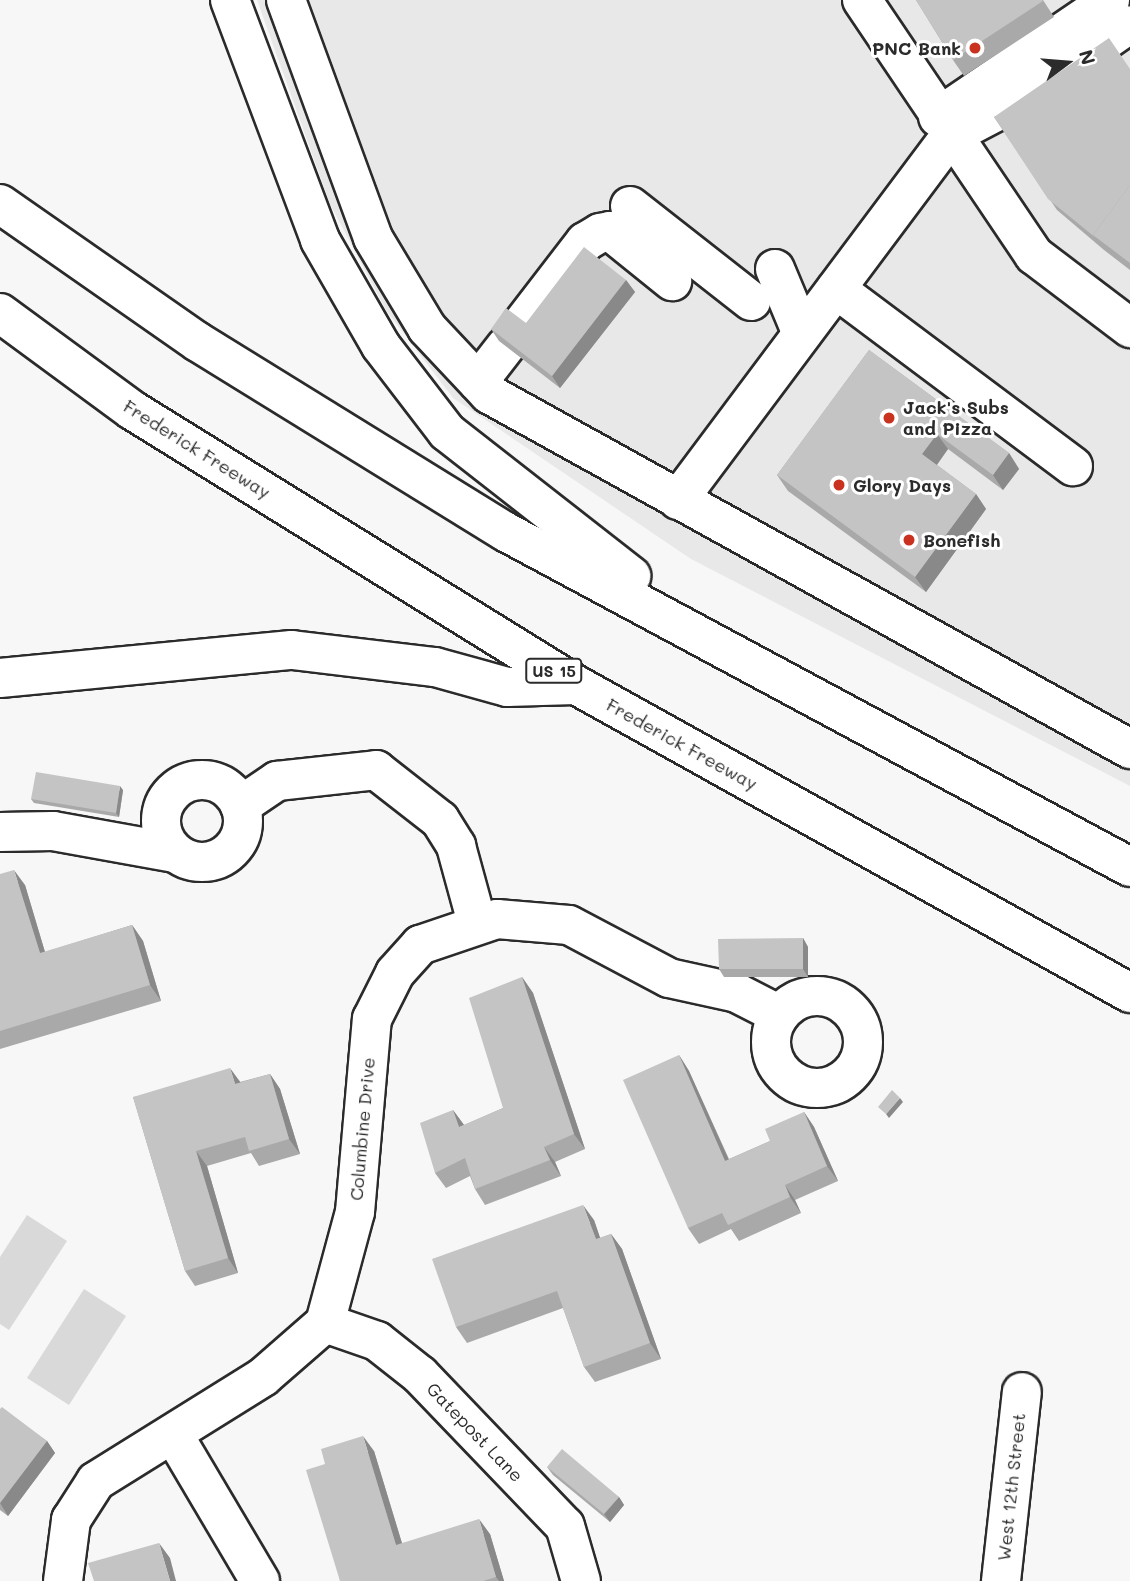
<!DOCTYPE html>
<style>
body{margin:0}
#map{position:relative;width:1130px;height:1581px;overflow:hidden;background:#f7f7f7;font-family:Mali,sans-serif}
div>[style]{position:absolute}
.built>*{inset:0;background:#e8e8e8}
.green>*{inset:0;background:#d9d9d9}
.roads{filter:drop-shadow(2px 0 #2b2b2b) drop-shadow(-2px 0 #2b2b2b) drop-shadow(0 2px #2b2b2b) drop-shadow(0 -2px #2b2b2b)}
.minor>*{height:38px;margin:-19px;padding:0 19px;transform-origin:19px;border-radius:19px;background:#fff}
.minor>.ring{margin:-19px;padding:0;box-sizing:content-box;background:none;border:38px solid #fff;border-radius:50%}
.highway>*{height:38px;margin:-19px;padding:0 19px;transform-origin:19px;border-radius:19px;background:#fff}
.wall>*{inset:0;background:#a9a9a9}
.shaded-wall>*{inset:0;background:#898989}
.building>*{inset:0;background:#c4c4c4}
.dots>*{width:19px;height:19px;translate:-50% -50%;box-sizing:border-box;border:4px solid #fff;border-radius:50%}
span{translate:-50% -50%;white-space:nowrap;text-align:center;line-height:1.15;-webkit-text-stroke:6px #fff;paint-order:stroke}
.shield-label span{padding:2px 5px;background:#fff;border:2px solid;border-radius:5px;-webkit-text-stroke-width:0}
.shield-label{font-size:16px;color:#2b2b2b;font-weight:700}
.poi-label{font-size:18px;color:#2b2b2b;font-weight:700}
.right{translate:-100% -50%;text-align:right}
.left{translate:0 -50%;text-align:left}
.street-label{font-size:18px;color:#2b2b2b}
.north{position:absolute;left:1032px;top:28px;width:70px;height:70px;-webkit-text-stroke:5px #fff;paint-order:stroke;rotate:74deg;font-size:19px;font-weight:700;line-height:28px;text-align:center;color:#2b2b2b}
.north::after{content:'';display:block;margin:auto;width:24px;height:32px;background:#2b2b2b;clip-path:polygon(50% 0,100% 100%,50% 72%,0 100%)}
</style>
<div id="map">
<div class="built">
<i style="clip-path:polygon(257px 0,1130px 0,1130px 786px,691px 559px,453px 398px,386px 310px,330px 204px)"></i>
</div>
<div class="green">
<i style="clip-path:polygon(27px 1215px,67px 1241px,9px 1330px,0 1324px,0 1257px)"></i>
<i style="clip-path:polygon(84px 1289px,126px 1316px,69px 1405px,27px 1378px)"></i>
</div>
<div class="roads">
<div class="minor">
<i style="left:286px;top:0;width:253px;rotate:69.9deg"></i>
<i style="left:373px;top:238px;width:105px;rotate:59deg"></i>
<i style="left:427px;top:328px;width:91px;rotate:46.8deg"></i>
<i style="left:489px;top:394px;width:733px;rotate:28.98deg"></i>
<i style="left:862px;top:0;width:308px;rotate:56deg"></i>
<i style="left:1034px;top:255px;width:121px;rotate:37.2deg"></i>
<i style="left:938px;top:117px;width:208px;rotate:-34.2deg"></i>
<i style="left:630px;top:206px;width:154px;rotate:38.1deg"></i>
<i style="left:775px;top:269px;width:70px;rotate:67.4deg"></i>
<i style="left:836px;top:289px;width:296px;rotate:36.8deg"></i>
<i style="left:521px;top:325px;width:105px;rotate:-52.4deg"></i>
<i style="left:585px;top:242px;width:17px;rotate:-31deg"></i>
<i style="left:600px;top:233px;width:10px;rotate:-11deg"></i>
<i style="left:610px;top:231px;width:80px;rotate:38.9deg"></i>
<i style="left:478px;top:382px;width:46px;rotate:-52.1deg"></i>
<i style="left:678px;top:500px;width:454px;rotate:-53.2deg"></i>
<i style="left:950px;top:136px;width:84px;rotate:-27.8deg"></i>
<i style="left:1024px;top:97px;width:126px;rotate:-34.7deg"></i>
<i class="ring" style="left:161px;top:780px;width:44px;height:44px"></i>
<i style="left:240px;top:806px;width:45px;rotate:-34deg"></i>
<i style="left:277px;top:781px;width:100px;rotate:-6.3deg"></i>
<i style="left:376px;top:770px;width:81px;rotate:38deg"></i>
<i style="left:440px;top:820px;width:31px;rotate:58deg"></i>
<i style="left:456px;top:846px;width:80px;rotate:74.7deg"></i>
<i style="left:0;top:832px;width:53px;rotate:-1.1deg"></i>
<i style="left:53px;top:831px;width:124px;rotate:10.2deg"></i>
<i class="ring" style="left:771px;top:996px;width:54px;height:54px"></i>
<i style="left:325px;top:1323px;width:55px;rotate:19.1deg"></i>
<i style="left:377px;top:1341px;width:55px;rotate:38.3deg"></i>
<i style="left:420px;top:1375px;width:209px;rotate:46.2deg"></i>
<i style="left:565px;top:1526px;width:57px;rotate:73.8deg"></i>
<i style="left:173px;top:1434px;width:171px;rotate:59.4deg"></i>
<i style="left:63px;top:1581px;width:62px;rotate:-82.5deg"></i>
<i style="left:71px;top:1520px;width:46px;rotate:-57.3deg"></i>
<i style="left:96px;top:1481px;width:197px;rotate:-31.9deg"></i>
<i style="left:263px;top:1377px;width:82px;rotate:-41.1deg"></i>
<i style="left:325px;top:1323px;width:115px;rotate:-74.9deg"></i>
<i style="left:355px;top:1212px;width:194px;rotate:-85deg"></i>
<i style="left:372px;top:1019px;width:51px;rotate:-63.4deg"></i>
<i style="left:395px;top:973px;width:38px;rotate:-48deg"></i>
<i style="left:420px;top:945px;width:81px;rotate:-18.7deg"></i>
<i style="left:497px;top:919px;width:72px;rotate:4.8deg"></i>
<i style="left:569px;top:925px;width:113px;rotate:27.9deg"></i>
<i style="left:669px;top:978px;width:70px;rotate:12.4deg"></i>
<i style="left:737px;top:993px;width:48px;rotate:27.1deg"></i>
<i style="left:1001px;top:1581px;width:190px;rotate:-83.7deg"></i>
</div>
<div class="highway">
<i style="left:230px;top:0;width:256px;rotate:69.4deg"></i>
<i style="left:320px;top:240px;width:122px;rotate:60.1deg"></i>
<i style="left:381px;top:346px;width:108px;rotate:52.5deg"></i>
<i style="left:447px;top:432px;width:234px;rotate:38deg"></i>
<i style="left:0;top:204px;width:241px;rotate:34.9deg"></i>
<i style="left:198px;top:342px;width:362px;rotate:31.7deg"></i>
<i style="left:506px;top:532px;width:708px;rotate:28.23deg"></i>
<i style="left:0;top:313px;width:164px;rotate:36.3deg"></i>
<i style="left:132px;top:410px;width:522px;rotate:31.77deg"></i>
<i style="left:576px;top:685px;width:634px;rotate:29.07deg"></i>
<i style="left:0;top:678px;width:293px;rotate:-5.5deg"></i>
<i style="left:292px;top:650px;width:144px;rotate:6.8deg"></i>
<i style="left:435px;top:667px;width:75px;rotate:15.5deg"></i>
<i style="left:507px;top:687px;width:69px;rotate:-1.7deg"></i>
</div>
</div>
<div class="wall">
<i style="clip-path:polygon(916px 0,1043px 0,1054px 17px,964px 76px,953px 60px)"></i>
<i style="clip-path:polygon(1130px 69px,1130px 270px,1104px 250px,1057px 210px,994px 117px)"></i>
<i style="clip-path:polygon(626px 280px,635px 292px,560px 388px,499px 341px,491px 329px,526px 323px)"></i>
<i style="clip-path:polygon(869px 350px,1009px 453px,1019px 469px,1003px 490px,948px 449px,937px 465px,976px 494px,986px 509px,926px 592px,788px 491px,777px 475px)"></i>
<i style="clip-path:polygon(123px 790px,119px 817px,34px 803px,31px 799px)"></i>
<i style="clip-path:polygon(0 874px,25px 885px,45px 952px,132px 925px,143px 941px,161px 1001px,0 1049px)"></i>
<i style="clip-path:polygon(803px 938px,808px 947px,808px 977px,724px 977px,719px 969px)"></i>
<i style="clip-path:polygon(522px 977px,533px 993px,585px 1149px,555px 1162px,561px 1176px,485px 1205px,475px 1189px,470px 1176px,446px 1188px,435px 1173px,453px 1110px,464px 1125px,503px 1108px)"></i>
<i style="clip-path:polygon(679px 1055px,689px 1071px,729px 1159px,770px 1141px,804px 1112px,814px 1127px,838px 1181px,795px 1200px,801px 1213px,739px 1241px,731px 1229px,699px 1244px,688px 1228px)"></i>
<i style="clip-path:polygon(270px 1074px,280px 1089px,300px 1154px,259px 1166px,251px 1153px,207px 1166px,238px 1273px,195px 1286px,185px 1271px,133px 1097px,240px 1082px)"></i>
<i style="clip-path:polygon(594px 1220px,600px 1238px,611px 1234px,622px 1249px,661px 1359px,595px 1382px,584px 1367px,563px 1308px,467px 1343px,456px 1327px)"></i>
<i style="clip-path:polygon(0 1409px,47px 1441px,55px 1453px,8px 1516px,0 1510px)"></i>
<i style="clip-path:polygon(374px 1451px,402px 1543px,490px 1534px,504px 1581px,340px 1581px,325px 1464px)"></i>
<i style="clip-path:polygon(547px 1467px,619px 1497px,624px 1505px,610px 1522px,553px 1475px)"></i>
</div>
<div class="shaded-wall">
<i style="clip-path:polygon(626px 280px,635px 292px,560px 388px,552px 376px)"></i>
<i style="clip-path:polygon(937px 434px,948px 449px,933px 470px,922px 454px)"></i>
<i style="clip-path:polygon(1009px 453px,1019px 469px,1003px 490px,993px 475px)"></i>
<i style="clip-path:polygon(976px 494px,986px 509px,926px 592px,915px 577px)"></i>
<i style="clip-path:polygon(120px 786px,123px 790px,119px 817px,116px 813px)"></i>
<i style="clip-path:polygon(14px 870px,25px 885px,50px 969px,40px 953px)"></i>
<i style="clip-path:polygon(132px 925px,143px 941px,161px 1001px,150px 985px)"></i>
<i style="clip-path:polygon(803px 938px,808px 947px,808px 977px,803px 969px)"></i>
<i style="clip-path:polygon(522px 977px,533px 993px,585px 1149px,574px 1134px)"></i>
<i style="clip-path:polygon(679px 1055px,689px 1071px,736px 1176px,725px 1161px)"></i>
<i style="clip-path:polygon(230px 1068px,241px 1083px,235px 1084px)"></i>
<i style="clip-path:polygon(270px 1074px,280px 1089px,300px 1154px,289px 1139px)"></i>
<i style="clip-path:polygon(900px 1098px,903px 1102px,889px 1118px,886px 1114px)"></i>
<i style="clip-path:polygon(453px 1110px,464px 1125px,459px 1127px)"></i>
<i style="clip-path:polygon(804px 1112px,814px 1127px,838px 1181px,827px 1166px)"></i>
<i style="clip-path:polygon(544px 1147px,555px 1162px,561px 1176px,550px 1160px)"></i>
<i style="clip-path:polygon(196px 1151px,207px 1166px,238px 1273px,228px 1258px)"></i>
<i style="clip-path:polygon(785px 1185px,795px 1200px,801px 1213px,790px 1197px)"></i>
<i style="clip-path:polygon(583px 1205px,594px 1220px,606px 1255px,596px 1239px)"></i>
<i style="clip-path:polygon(611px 1234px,622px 1249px,661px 1359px,650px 1343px)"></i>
<i style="clip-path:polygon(363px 1436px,374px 1451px,407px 1560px,396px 1545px)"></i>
<i style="clip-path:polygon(47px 1441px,55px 1453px,8px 1516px,0 1503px)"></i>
<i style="clip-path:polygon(619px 1497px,624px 1505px,610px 1522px,604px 1514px)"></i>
<i style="clip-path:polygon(479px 1519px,490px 1534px,504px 1581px,499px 1581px,496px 1577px)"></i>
<i style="clip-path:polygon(159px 1543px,170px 1558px,176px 1581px,170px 1581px)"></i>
</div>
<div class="building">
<i style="clip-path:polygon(916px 0,1042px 0,1043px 1px,953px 60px)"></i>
<i style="clip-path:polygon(1109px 38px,1130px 69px,1130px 185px,1093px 235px,1096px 238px,1048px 199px,994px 117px)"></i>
<i style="clip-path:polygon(1130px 185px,1130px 263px,1093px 235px)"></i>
<i style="clip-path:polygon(584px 247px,626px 280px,552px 376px,491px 329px,506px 308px,526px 323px)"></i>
<i style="clip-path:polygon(869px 350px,1009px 453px,993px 475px,937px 434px,922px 454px,976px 494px,915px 577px,777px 475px)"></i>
<i style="clip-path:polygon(36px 772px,120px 786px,116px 813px,31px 799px)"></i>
<i style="clip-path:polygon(14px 870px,40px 953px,132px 925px,150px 985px,0 1031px,0 874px)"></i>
<i style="clip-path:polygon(803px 938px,803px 969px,719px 969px,718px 939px)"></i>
<i style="clip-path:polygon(522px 977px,574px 1134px,544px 1147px,550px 1160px,475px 1189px,465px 1158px,435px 1173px,420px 1123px,453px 1110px,459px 1127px,503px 1108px,469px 998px)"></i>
<i style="clip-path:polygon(679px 1055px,725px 1161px,770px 1141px,765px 1129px,804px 1112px,827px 1166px,785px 1185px,790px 1197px,728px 1225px,722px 1213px,688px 1228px,623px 1080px)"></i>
<i style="clip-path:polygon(230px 1068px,235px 1084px,270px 1074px,289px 1139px,249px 1151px,245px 1137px,196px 1151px,228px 1258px,185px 1271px,133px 1097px)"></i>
<i style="clip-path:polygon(892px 1090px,900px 1098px,886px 1114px,878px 1107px)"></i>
<i style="clip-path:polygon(583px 1205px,596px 1239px,611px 1234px,650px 1343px,584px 1367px,557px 1291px,456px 1327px,432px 1259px)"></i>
<i style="clip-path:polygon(2px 1407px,47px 1441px,0 1503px,0 1409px)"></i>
<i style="clip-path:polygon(363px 1436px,396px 1545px,479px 1519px,496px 1577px,483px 1581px,340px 1581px,306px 1470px,325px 1464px,321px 1449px)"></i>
<i style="clip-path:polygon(562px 1449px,619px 1497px,604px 1514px,547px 1467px)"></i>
<i style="clip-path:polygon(159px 1543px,170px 1581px,94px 1581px,88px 1563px)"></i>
</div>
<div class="dots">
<i style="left:975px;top:48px;background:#c8321e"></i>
<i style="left:889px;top:418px;background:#c8321e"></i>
<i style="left:839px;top:485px;background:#c8321e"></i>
<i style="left:909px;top:540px;background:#c8321e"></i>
</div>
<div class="shield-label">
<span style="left:554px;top:671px">US 15</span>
</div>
<div class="poi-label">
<span class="right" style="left:961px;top:48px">PNC Bank</span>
<span class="left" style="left:903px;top:418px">Jack's Subs<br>and Pizza</span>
<span class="left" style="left:853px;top:485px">Glory Days</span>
<span class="left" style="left:923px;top:540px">Bonefish</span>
</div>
<div class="street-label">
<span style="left:197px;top:449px;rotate:32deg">Frederick Freeway</span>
<span style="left:682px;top:744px;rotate:29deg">Frederick Freeway</span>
<span style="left:362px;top:1129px;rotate:-85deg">Columbine Drive</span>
<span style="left:475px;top:1432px;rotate:46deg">Gatepost Lane</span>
<span style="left:1011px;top:1487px;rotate:-84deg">West 12th Street</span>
</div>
<div class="north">N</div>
</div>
